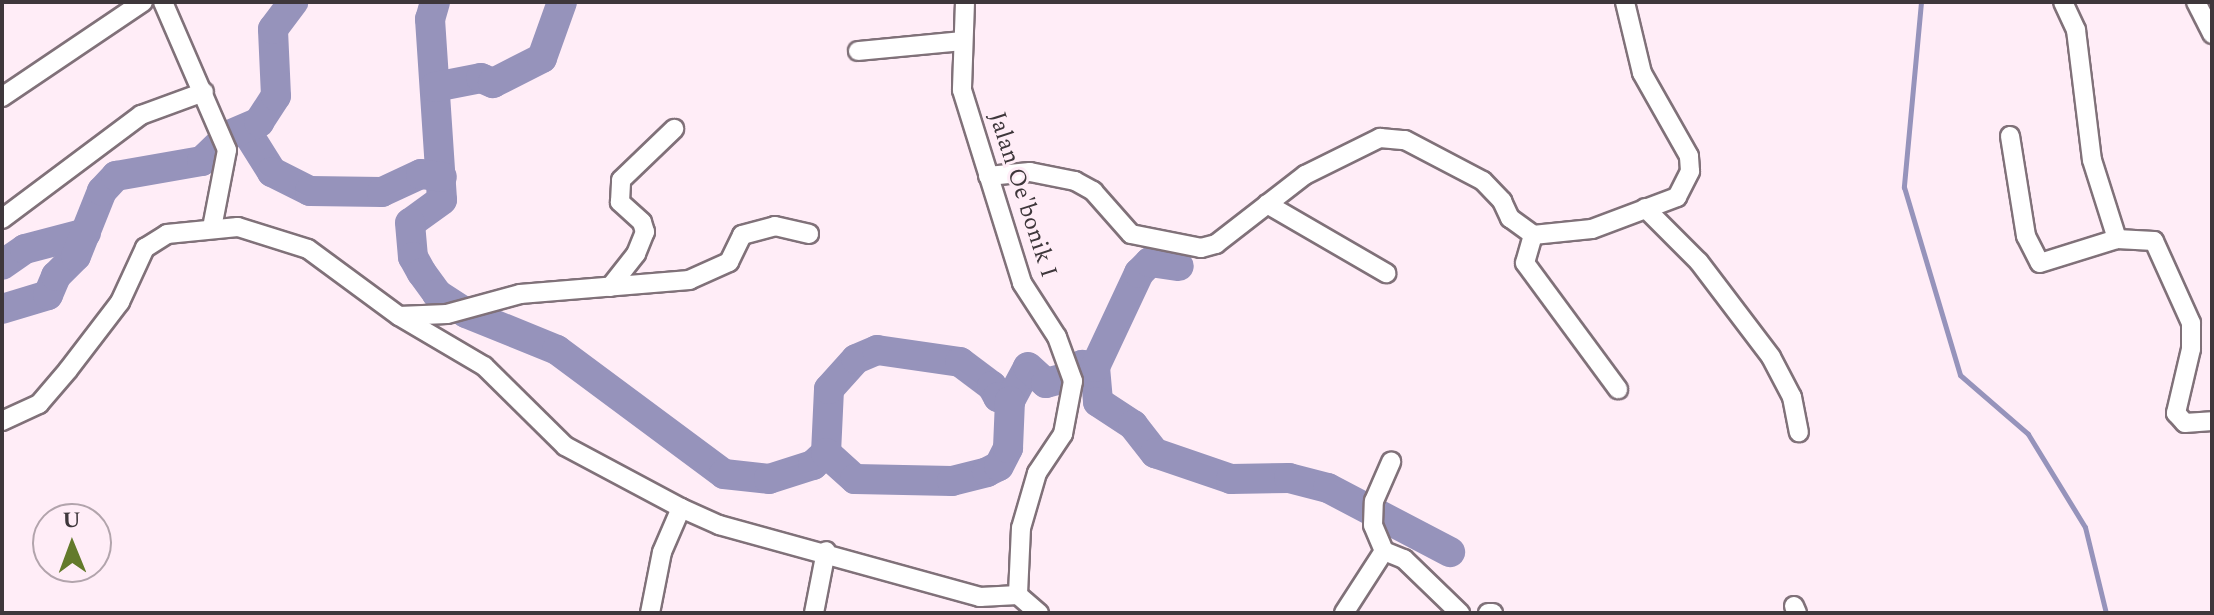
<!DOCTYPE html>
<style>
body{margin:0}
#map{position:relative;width:2214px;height:615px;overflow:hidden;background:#ffedf7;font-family:Spectral,serif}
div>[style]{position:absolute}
.stream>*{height:5px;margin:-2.5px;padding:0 2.5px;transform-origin:2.5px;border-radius:2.5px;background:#9693bb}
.river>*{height:30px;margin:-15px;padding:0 15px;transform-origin:15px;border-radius:15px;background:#9693bb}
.roads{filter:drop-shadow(2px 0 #807179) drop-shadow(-2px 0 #807179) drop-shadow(0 2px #807179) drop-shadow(0 -2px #807179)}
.minor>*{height:18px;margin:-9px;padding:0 9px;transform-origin:9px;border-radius:9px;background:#fff}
span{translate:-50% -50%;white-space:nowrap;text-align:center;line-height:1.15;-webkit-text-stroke:6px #ffedf7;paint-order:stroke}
.street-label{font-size:24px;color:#3e373b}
.frame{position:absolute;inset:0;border:4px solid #3e373b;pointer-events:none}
.north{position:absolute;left:32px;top:503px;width:80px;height:80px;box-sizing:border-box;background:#ffedf7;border:2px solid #b2a4ac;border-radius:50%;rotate:359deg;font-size:22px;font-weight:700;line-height:32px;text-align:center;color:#3e373b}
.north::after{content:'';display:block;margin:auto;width:28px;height:36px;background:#637a2b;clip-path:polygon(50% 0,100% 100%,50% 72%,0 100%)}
</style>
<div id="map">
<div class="stream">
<i style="left:1921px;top:2px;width:186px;rotate:95.3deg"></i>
<i style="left:1904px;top:187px;width:196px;rotate:73.4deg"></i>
<i style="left:1960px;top:375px;width:90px;rotate:40.9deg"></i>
<i style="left:2028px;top:434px;width:109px;rotate:58.5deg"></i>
<i style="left:2085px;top:527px;width:89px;rotate:76.3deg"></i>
</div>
<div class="river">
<i style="left:435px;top:2px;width:18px;rotate:106deg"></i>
<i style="left:430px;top:19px;width:181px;rotate:86.2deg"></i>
<i style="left:442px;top:200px;width:39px;rotate:144deg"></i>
<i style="left:410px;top:223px;width:34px;rotate:85deg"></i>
<i style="left:413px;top:257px;width:18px;rotate:61deg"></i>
<i style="left:422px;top:273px;width:26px;rotate:54deg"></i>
<i style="left:437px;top:294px;width:35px;rotate:33deg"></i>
<i style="left:466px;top:313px;width:98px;rotate:22.1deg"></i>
<i style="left:557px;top:350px;width:208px;rotate:36.6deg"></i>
<i style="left:724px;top:474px;width:45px;rotate:6.3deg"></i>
<i style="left:769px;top:479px;width:46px;rotate:-17.7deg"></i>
<i style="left:813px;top:465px;width:18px;rotate:-43deg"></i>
<i style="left:826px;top:453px;width:64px;rotate:-87.3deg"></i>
<i style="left:829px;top:389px;width:40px;rotate:-48deg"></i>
<i style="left:856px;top:359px;width:23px;rotate:-23deg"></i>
<i style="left:877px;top:350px;width:84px;rotate:8.2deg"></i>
<i style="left:960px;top:362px;width:40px;rotate:37deg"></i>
<i style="left:992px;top:386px;width:13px;rotate:61deg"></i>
<i style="left:998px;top:397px;width:13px;rotate:18deg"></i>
<i style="left:1010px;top:401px;width:38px;rotate:-62deg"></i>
<i style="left:1028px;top:367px;width:24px;rotate:42deg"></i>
<i style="left:1046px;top:383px;width:31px;rotate:-15deg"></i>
<i style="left:1076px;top:375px;width:12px;rotate:-59deg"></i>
<i style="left:1082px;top:365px;width:13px;rotate:9deg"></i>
<i style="left:1095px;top:367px;width:35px;rotate:85deg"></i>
<i style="left:1098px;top:402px;width:42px;rotate:33.3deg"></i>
<i style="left:1133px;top:425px;width:36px;rotate:52deg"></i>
<i style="left:1155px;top:453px;width:80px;rotate:18.9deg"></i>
<i style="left:1231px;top:479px;width:58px;rotate:-1deg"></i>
<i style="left:1289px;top:478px;width:40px;rotate:14.4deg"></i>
<i style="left:1328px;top:488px;width:138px;rotate:27.7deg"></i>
<i style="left:435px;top:87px;width:47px;rotate:-11.1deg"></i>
<i style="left:481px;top:78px;width:13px;rotate:23deg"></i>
<i style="left:493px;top:83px;width:55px;rotate:-27deg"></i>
<i style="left:542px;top:58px;width:59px;rotate:-70.3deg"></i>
<i style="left:245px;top:129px;width:51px;rotate:57.9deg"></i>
<i style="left:272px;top:172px;width:42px;rotate:26.6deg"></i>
<i style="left:310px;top:191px;width:72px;rotate:0.8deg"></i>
<i style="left:382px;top:192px;width:43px;rotate:-24.8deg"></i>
<i style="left:421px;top:174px;width:21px;rotate:8deg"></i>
<i style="left:2px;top:265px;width:28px;rotate:-35deg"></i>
<i style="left:25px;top:249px;width:63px;rotate:-14.7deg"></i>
<i style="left:2px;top:309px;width:48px;rotate:-16.9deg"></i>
<i style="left:48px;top:295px;width:21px;rotate:-67deg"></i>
<i style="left:56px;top:276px;width:28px;rotate:-45deg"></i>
<i style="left:76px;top:256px;width:70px;rotate:-68.2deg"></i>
<i style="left:102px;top:191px;width:21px;rotate:-47deg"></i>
<i style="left:116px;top:176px;width:87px;rotate:-9.9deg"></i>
<i style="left:202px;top:161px;width:37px;rotate:-44deg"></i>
<i style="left:229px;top:135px;width:33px;rotate:-23deg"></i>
<i style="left:259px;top:122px;width:31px;rotate:-57deg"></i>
<i style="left:276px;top:96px;width:67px;rotate:-92.6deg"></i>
<i style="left:273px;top:29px;width:34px;rotate:-53deg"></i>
<i style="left:1095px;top:367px;width:104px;rotate:-64.9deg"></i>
<i style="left:1139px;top:273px;width:16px;rotate:-45deg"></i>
<i style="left:1150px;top:262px;width:29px;rotate:8deg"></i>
<i style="left:826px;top:453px;width:39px;rotate:42deg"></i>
<i style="left:855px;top:479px;width:97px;rotate:1.2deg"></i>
<i style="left:952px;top:481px;width:36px;rotate:-14deg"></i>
<i style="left:987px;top:472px;width:13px;rotate:-27deg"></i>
<i style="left:999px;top:466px;width:20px;rotate:-63deg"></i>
<i style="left:1008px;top:448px;width:47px;rotate:-87.6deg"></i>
</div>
<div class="roads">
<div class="minor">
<i style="left:163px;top:2px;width:161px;rotate:66.6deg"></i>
<i style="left:227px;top:150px;width:79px;rotate:100.9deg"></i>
<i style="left:965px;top:2px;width:88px;rotate:92deg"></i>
<i style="left:962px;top:90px;width:202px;rotate:72.7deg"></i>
<i style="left:1022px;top:283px;width:64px;rotate:57.1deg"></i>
<i style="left:1057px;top:337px;width:47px;rotate:70deg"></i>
<i style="left:1073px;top:381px;width:54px;rotate:100.7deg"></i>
<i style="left:1063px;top:434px;width:47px;rotate:123.7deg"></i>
<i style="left:1037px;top:473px;width:57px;rotate:106.2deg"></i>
<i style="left:1021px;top:528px;width:67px;rotate:92.6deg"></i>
<i style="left:1018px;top:595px;width:28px;rotate:41deg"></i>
<i style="left:2063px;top:2px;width:31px;rotate:65deg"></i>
<i style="left:2076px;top:30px;width:131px;rotate:83deg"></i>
<i style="left:2092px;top:160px;width:83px;rotate:72.4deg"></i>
<i style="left:2117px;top:239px;width:37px;rotate:3deg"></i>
<i style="left:2154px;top:241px;width:90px;rotate:65.7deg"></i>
<i style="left:2191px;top:323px;width:26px;rotate:90deg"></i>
<i style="left:2191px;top:349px;width:66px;rotate:103.2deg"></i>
<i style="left:2176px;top:413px;width:13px;rotate:48deg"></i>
<i style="left:2185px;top:423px;width:27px;rotate:-4deg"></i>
<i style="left:2196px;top:2px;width:36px;rotate:63deg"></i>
<i style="left:858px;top:51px;width:104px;rotate:-5.5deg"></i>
<i style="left:2px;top:97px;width:170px;rotate:-34deg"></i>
<i style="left:2010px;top:136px;width:101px;rotate:80.9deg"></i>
<i style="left:2026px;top:236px;width:30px;rotate:63deg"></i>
<i style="left:2040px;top:263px;width:81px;rotate:-17.3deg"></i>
<i style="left:988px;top:176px;width:42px;rotate:-5.4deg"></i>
<i style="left:1030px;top:172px;width:46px;rotate:11.3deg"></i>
<i style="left:1075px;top:181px;width:21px;rotate:29deg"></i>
<i style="left:1093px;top:191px;width:57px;rotate:48.5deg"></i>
<i style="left:1131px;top:234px;width:71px;rotate:11.3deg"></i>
<i style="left:1201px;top:248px;width:16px;rotate:-15deg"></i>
<i style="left:1216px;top:244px;width:113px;rotate:-37.8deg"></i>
<i style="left:1305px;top:175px;width:84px;rotate:-26.3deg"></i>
<i style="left:1380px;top:138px;width:25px;rotate:5deg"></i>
<i style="left:1405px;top:140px;width:88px;rotate:27.7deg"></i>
<i style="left:1483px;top:181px;width:28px;rotate:46deg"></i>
<i style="left:1502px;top:201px;width:19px;rotate:65deg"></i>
<i style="left:1510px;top:218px;width:29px;rotate:36deg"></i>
<i style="left:1533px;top:235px;width:59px;rotate:-5.8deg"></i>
<i style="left:1592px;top:229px;width:91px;rotate:-20.6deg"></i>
<i style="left:1677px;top:197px;width:29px;rotate:-63deg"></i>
<i style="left:1690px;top:171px;width:15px;rotate:-94deg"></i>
<i style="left:1689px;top:156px;width:95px;rotate:-119.5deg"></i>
<i style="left:1642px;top:73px;width:73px;rotate:-103.5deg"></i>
<i style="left:1267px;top:204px;width:138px;rotate:30.1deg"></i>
<i style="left:1645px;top:208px;width:76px;rotate:45deg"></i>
<i style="left:1699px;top:262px;width:119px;rotate:52.8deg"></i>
<i style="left:1771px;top:357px;width:45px;rotate:62.3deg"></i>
<i style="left:1792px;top:397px;width:36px;rotate:79deg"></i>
<i style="left:2px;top:219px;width:174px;rotate:-36.8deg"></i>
<i style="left:141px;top:115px;width:67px;rotate:-20.1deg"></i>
<i style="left:1533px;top:235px;width:29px;rotate:106deg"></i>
<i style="left:1525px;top:263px;width:157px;rotate:53.6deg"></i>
<i style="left:610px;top:287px;width:42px;rotate:-51.8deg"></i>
<i style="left:636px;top:254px;width:24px;rotate:-68deg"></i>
<i style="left:645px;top:232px;width:10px;rotate:-107deg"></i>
<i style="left:642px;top:222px;width:30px;rotate:-138deg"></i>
<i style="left:620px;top:202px;width:22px;rotate:-87deg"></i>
<i style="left:621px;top:180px;width:74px;rotate:-43.9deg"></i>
<i style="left:399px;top:316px;width:48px;rotate:-2.4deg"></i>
<i style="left:447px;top:314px;width:76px;rotate:-15.3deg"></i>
<i style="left:520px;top:294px;width:170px;rotate:-4.7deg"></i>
<i style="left:689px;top:280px;width:44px;rotate:-24.2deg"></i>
<i style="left:729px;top:262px;width:30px;rotate:-64deg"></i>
<i style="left:742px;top:235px;width:34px;rotate:-15deg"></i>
<i style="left:775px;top:226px;width:35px;rotate:13deg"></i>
<i style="left:2px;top:421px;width:41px;rotate:-24.7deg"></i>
<i style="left:39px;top:404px;width:45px;rotate:-49.5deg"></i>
<i style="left:68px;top:370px;width:86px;rotate:-52.6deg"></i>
<i style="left:120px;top:302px;width:60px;rotate:-65.2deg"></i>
<i style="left:145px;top:248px;width:26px;rotate:-32deg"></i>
<i style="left:167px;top:234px;width:71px;rotate:-5.6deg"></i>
<i style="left:238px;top:227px;width:73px;rotate:17.4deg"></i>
<i style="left:308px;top:249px;width:113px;rotate:36.4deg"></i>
<i style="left:399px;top:316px;width:99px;rotate:30.5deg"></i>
<i style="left:484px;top:366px;width:114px;rotate:44.6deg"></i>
<i style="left:565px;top:446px;width:132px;rotate:28.1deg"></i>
<i style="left:681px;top:508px;width:42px;rotate:24.1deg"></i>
<i style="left:719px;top:525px;width:271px;rotate:15.4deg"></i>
<i style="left:980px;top:597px;width:38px;rotate:-3deg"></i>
<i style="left:1384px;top:551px;width:22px;rotate:22deg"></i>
<i style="left:1404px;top:559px;width:78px;rotate:44deg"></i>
<i style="left:1794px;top:606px;width:8px;rotate:67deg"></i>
<i style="left:650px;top:613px;width:62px;rotate:-78.9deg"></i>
<i style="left:662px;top:552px;width:48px;rotate:-66.6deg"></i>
<i style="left:814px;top:613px;width:63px;rotate:-79deg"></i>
<i style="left:1344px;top:613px;width:74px;rotate:-57.2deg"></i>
<i style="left:1384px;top:551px;width:28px;rotate:-113deg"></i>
<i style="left:1373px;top:525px;width:24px;rotate:-88deg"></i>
<i style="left:1374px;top:501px;width:43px;rotate:-66.4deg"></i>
<i style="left:1488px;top:613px;width:5px"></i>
</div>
</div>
<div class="street-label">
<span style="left:1022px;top:195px;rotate:72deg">Jalan Oe'bonik I</span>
</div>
<div class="frame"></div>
<div class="north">U</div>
</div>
